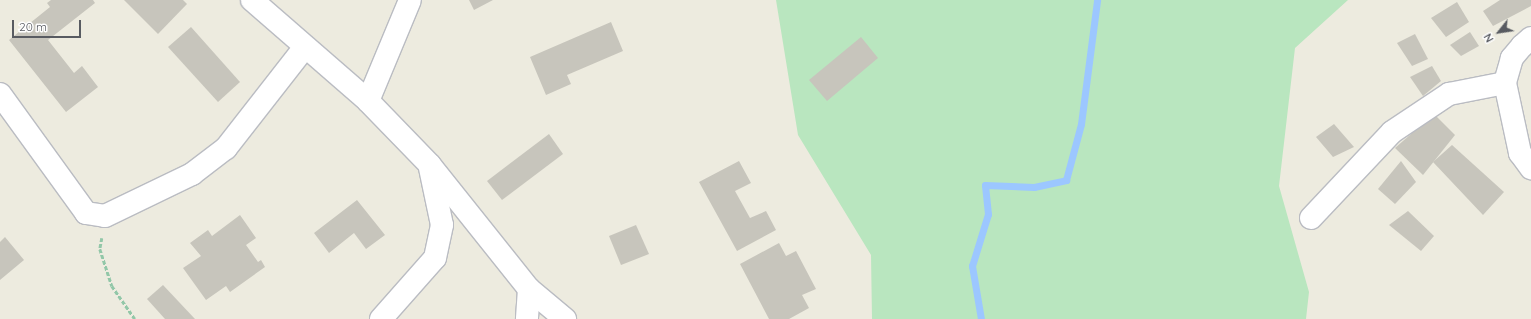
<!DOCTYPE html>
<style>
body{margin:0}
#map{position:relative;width:1531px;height:319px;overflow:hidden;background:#edebdf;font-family:Quicksand,sans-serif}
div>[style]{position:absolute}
.green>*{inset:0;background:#b9e6bf}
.stream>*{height:7px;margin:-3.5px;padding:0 3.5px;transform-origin:3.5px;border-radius:3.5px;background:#9cc7ff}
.building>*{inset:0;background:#c7c5bc}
.path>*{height:2.5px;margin-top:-1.25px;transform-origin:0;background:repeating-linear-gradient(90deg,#92c7a8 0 4px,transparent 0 6px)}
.roads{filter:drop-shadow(1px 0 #babcc2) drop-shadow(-1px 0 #babcc2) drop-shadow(0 1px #babcc2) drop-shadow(0 -1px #babcc2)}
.minor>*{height:22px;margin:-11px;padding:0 11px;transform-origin:11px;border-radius:11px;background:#fff}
span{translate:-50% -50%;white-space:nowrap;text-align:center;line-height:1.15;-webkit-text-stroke:3.5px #fff;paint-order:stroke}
.north{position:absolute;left:1479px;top:12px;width:40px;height:40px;-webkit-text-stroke:3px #fff;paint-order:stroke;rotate:240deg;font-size:11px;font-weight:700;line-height:16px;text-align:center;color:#585b61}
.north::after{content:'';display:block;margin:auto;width:14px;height:18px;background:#585b61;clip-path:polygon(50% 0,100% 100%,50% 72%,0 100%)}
.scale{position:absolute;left:12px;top:20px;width:69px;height:18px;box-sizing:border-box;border:2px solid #585b61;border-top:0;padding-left:5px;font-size:12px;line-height:14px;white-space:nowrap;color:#585b61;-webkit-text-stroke:3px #fff;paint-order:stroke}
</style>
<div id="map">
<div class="green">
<i style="clip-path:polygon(776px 0,1348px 0,1295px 48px,1279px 186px,1309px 292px,1306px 319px,872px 319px,871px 255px,798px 135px)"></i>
</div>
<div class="stream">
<i style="left:981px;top:319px;width:54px;rotate:-99.6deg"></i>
<i style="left:972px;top:266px;width:54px;rotate:-72.9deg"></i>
<i style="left:988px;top:214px;width:29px;rotate:-96deg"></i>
<i style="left:985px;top:185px;width:49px;rotate:2.3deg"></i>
<i style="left:1034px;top:187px;width:33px;rotate:-12deg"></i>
<i style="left:1066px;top:180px;width:58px;rotate:-75deg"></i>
<i style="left:1081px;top:124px;width:125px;rotate:-82.6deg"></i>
</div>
<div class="building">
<i style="clip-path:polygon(51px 0,93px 0,95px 3px,48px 40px,74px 73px,82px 66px,98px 87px,66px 112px,9px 40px,50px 7px,47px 3px)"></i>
<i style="clip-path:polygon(124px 0,183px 0,187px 4px,158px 34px)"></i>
<i style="clip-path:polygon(469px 0,493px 0,474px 10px)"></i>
<i style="clip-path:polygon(1500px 0,1531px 0,1531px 6px,1493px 26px,1483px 11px)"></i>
<i style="clip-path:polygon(1457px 2px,1469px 22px,1446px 37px,1431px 18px)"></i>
<i style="clip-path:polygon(611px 22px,623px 51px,567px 75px,571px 84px,546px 95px,530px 57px)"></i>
<i style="clip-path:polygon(191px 27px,240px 82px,218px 102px,168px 47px)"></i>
<i style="clip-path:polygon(1470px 32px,1479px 46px,1461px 56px,1450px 45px)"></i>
<i style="clip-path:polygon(1415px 34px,1428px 59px,1412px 66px,1397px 43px)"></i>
<i style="clip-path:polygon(861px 37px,878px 58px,827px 101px,809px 80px)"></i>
<i style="clip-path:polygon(1432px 66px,1441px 81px,1423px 96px,1410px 77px)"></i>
<i style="clip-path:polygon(1434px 114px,1455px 135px,1423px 175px,1395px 148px)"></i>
<i style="clip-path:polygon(1334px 124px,1354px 147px,1333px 157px,1316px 137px)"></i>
<i style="clip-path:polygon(549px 134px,563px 154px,502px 200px,487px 181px)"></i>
<i style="clip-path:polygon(1452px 145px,1504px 192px,1483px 215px,1433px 162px)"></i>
<i style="clip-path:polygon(739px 161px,751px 183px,735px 191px,750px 218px,766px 211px,776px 230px,737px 251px,699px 182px)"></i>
<i style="clip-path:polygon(1401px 161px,1416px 182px,1395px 204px,1378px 189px)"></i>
<i style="clip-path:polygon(357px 200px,385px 235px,366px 249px,354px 233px,329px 253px,314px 233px)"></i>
<i style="clip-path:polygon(1408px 211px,1434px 236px,1421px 251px,1389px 225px)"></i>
<i style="clip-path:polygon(240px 215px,256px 238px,246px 245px,258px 262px,261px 260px,265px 267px,230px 292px,226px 286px,206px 300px,183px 268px,201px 256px,190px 243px,208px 230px,212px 236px)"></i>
<i style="clip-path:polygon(636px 225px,649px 254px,621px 265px,609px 236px)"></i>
<i style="clip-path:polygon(5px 237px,24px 260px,0 280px,0 242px)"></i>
<i style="clip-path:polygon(779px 243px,786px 256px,796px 251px,816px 289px,802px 295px,809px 308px,789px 319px,769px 319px,740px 264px)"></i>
<i style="clip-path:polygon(163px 285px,195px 319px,165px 319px,147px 299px)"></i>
</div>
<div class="path">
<i style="left:102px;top:238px;width:11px;rotate:100deg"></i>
<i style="left:100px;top:249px;width:39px;rotate:72deg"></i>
<i style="left:112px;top:286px;width:40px;rotate:55.1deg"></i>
</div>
<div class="roads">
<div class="minor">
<i style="left:252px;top:0;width:154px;rotate:41deg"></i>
<i style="left:368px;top:101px;width:89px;rotate:45.9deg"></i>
<i style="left:430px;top:165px;width:159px;rotate:51.4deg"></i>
<i style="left:529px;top:289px;width:30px;rotate:94deg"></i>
<i style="left:1531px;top:38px;width:12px;rotate:138deg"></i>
<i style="left:1522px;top:46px;width:16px;rotate:130deg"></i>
<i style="left:1512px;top:58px;width:26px;rotate:106deg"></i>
<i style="left:1505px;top:83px;width:72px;rotate:77.9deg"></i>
<i style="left:1520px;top:153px;width:19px;rotate:54deg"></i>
<i style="left:0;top:94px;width:147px;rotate:54.1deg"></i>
<i style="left:86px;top:213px;width:19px;rotate:9deg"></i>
<i style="left:105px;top:216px;width:97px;rotate:-25.8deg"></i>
<i style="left:192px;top:174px;width:43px;rotate:-37.4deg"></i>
<i style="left:226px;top:148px;width:128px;rotate:-52deg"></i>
<i style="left:368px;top:101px;width:109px;rotate:-67.4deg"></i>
<i style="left:1311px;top:218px;width:118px;rotate:-46.7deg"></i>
<i style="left:1392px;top:132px;width:69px;rotate:-33.7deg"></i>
<i style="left:1449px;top:94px;width:57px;rotate:-11.1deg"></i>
<i style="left:529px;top:289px;width:47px;rotate:39.8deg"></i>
<i style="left:381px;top:319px;width:81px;rotate:-48.5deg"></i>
<i style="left:435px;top:258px;width:34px;rotate:-78deg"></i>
<i style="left:442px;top:225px;width:58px;rotate:-101.9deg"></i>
</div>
</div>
<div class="north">N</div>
<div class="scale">20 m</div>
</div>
